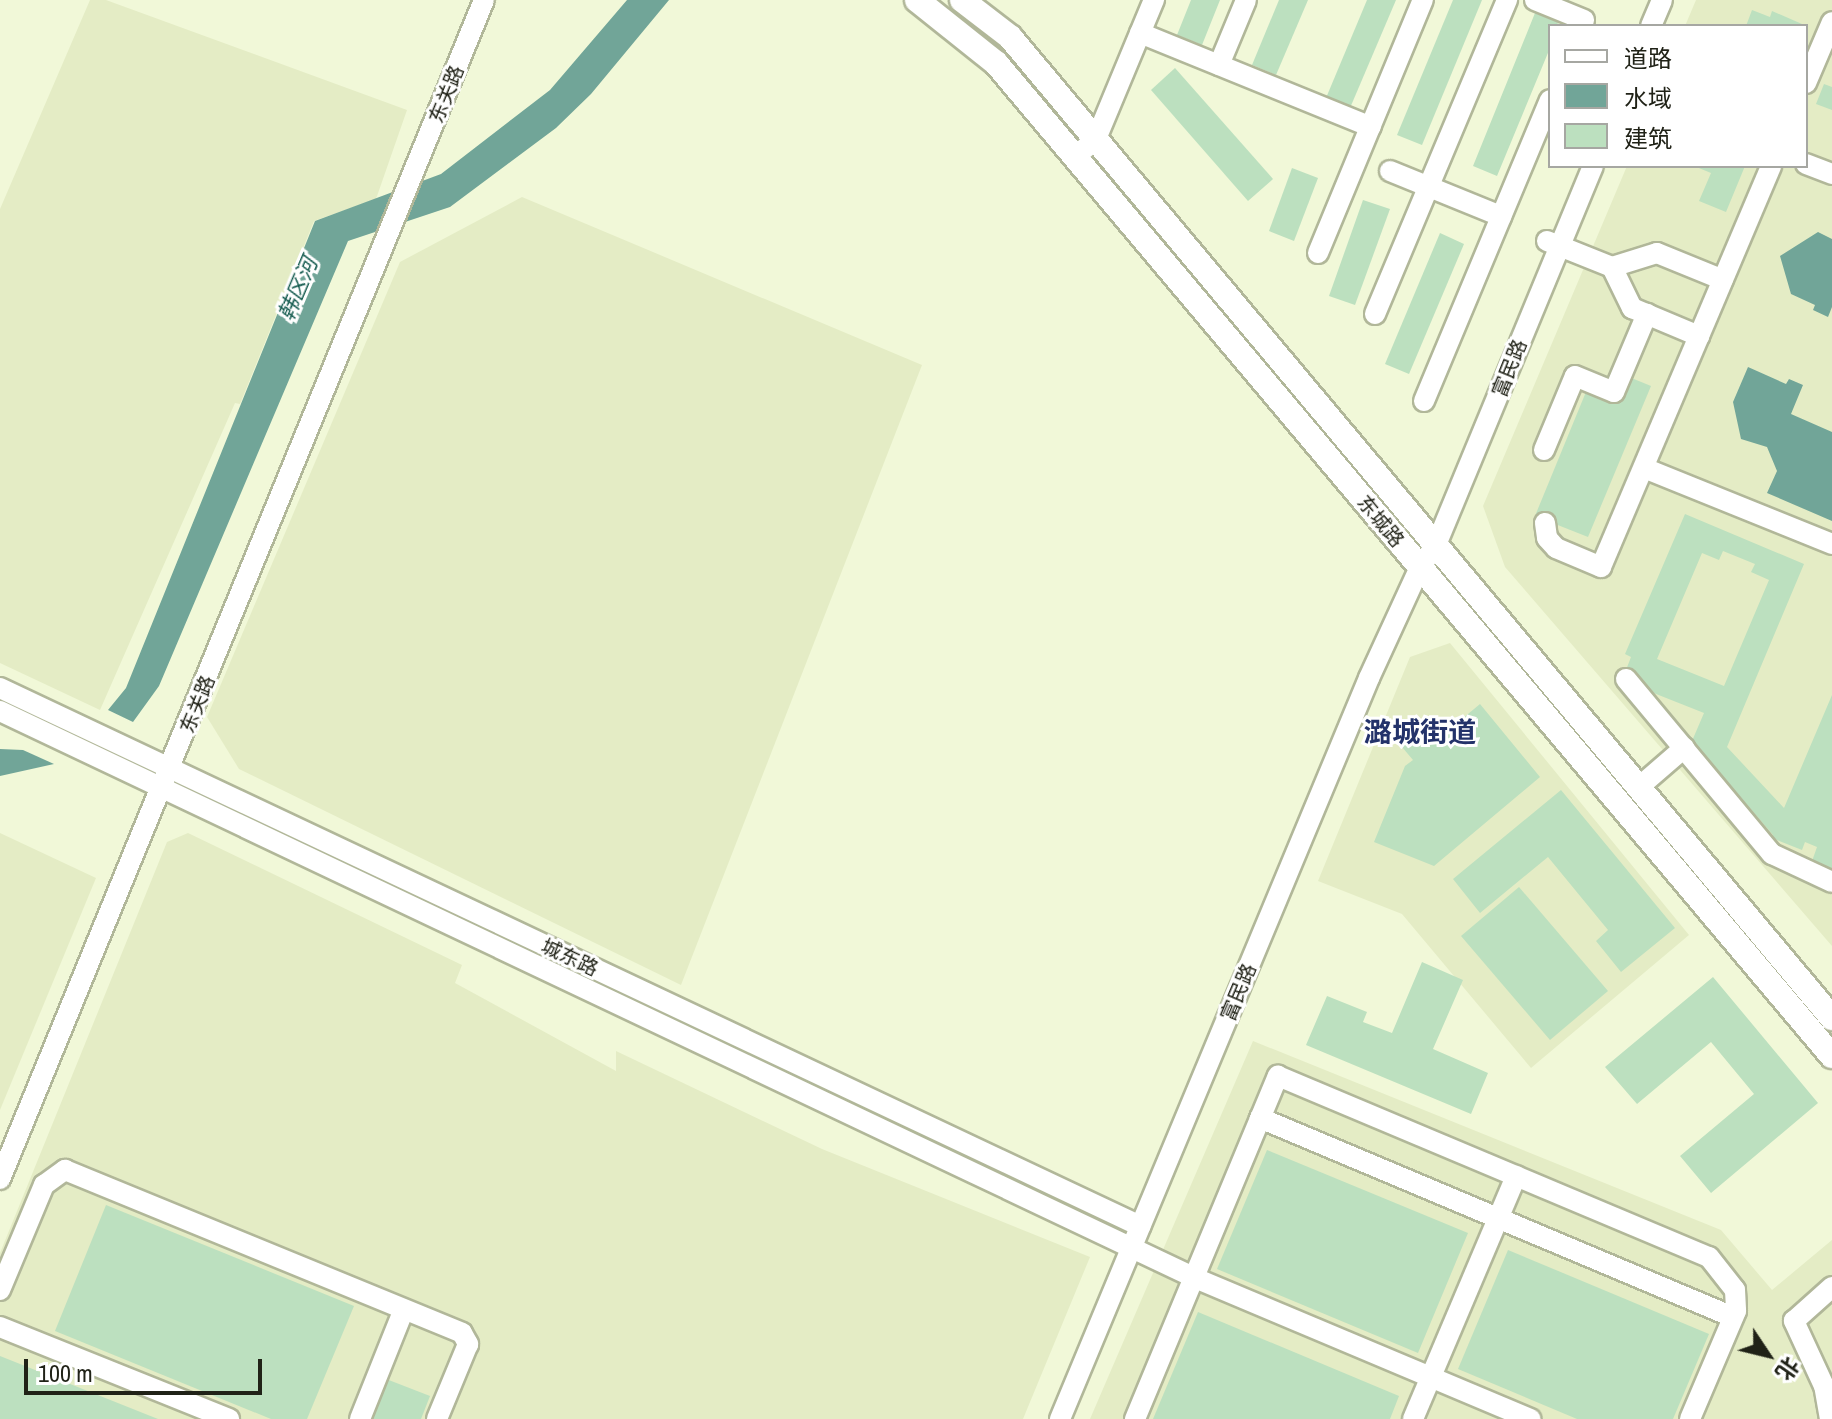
<!DOCTYPE html>
<meta charset="utf-8">
<style>
body{margin:0}
#map{position:relative;width:1832px;height:1419px;overflow:hidden;background:#f1f8d8;font-family:"Archivo Narrow","Noto Sans SC",sans-serif}
div>[style]{position:absolute}
.built>*{inset:0;background:#e4ecc5}
.water>*{inset:0;background:#71a598}
.building>*{inset:0;background:#bce0bf}
.roads{filter:drop-shadow(2px 0 #b1b799) drop-shadow(-2px 0 #b1b799) drop-shadow(0 2px #b1b799) drop-shadow(0 -2px #b1b799)}
.minor>*{height:20px;margin:-10px;padding:0 10px;transform-origin:10px;border-radius:10px;background:#fff}
.major>*{height:24px;margin:-12px;padding:0 12px;transform-origin:12px;border-radius:12px;background:#fff}
span{translate:-50% -50%;white-space:nowrap;text-align:center;line-height:1.15;-webkit-text-stroke:6px #fff;paint-order:stroke}
.street-label{font-size:20px;color:#202217}
.water-label{font-size:22px;color:#165c50;font-style:italic}
.district-label{font-size:28px;color:#23326a;font-weight:700}
.legend{position:absolute;left:1548px;top:24px;width:260px;height:144px;box-sizing:border-box;background:#fff;border:2px solid #a6a7a2;margin:0;padding:10px 14px;list-style:none;font-size:24px;color:#202217}
.legend li{display:flex;align-items:center;gap:16px;height:40px}
.legend b{width:40px;border:2px solid #a6a7a2}
.north{position:absolute;left:1728px;top:1315px;width:80px;height:80px;-webkit-text-stroke:6px #fff;paint-order:stroke;rotate:125deg;font-size:22px;font-weight:700;line-height:32px;text-align:center;color:#202217}
.north::after{content:'';display:block;margin:auto;width:28px;height:36px;background:#202217;clip-path:polygon(50% 0,100% 100%,50% 72%,0 100%)}
.scale{position:absolute;left:24px;top:1359px;width:238px;height:36px;box-sizing:border-box;border:4px solid #202217;border-top:0;padding-left:10px;font-size:24px;line-height:28px;white-space:nowrap;color:#202217;-webkit-text-stroke:6px #fff;paint-order:stroke}
</style>
<div id="map">
<div class="built">
<i style="clip-path:polygon(90px 0,106px 0,407px 110px,376px 199px,314px 221px,240px 404px,235px 403px,100px 710px,0 663px,0 209px)"></i>
<i style="clip-path:polygon(1696px 0,1832px 0,1832px 946px,1505px 567px,1483px 506px,1627px 166px,1806px 166px,1806px 26px,1685px 26px)"></i>
<i style="clip-path:polygon(522px 197px,922px 365px,681px 985px,239px 769px,207px 717px,400px 262px)"></i>
<i style="clip-path:polygon(1450px 643px,1689px 935px,1531px 1068px,1402px 914px,1318px 881px,1410px 657px)"></i>
<i style="clip-path:polygon(0 833px,96px 878px,0 1110px)"></i>
<i style="clip-path:polygon(188px 833px,462px 965px,455px 983px,616px 1071px,616px 1051px,822px 1149px,1090px 1257px,1023px 1419px,0 1419px,0 1253px,167px 842px)"></i>
<i style="clip-path:polygon(1253px 1041px,1721px 1230px,1772px 1290px,1832px 1240px,1832px 1419px,1090px 1419px)"></i>
</div>
<div class="water">
<i style="clip-path:polygon(627px 0,669px 0,591px 94px,556px 128px,450px 207px,348px 241px,159px 686px,133px 722px,108px 710px,126px 688px,315px 221px,441px 174px,550px 90px)"></i>
<i style="clip-path:polygon(1818px 232px,1832px 239px,1832px 307px,1828px 317px,1813px 310px,1815px 305px,1791px 294px,1780px 256px)"></i>
<i style="clip-path:polygon(1748px 367px,1786px 384px,1789px 379px,1803px 385px,1791px 414px,1832px 432px,1832px 521px,1767px 493px,1777px 471px,1767px 447px,1741px 439px,1733px 402px)"></i>
<i style="clip-path:polygon(0 749px,23px 750px,54px 764px,0 776px)"></i>
</div>
<div class="building">
<i style="clip-path:polygon(1191px 0,1220px 0,1202px 45px,1177px 35px)"></i>
<i style="clip-path:polygon(1279px 0,1308px 0,1276px 75px,1252px 65px)"></i>
<i style="clip-path:polygon(1367px 0,1396px 0,1350px 108px,1326px 98px)"></i>
<i style="clip-path:polygon(1453px 0,1482px 0,1422px 145px,1397px 135px)"></i>
<i style="clip-path:polygon(1752px 10px,1770px 17px,1772px 11px,1802px 24px,1746px 26px)"></i>
<i style="clip-path:polygon(1535px 13px,1560px 23px,1550px 26px,1550px 48px,1497px 176px,1473px 166px)"></i>
<i style="clip-path:polygon(1175px 68px,1273px 179px,1248px 201px,1151px 90px)"></i>
<i style="clip-path:polygon(1824px 84px,1832px 87px,1832px 110px,1816px 104px)"></i>
<i style="clip-path:polygon(1694px 166px,1745px 166px,1726px 212px,1699px 201px,1711px 173px)"></i>
<i style="clip-path:polygon(1292px 168px,1318px 178px,1294px 241px,1269px 231px)"></i>
<i style="clip-path:polygon(1363px 200px,1390px 209px,1355px 305px,1329px 296px)"></i>
<i style="clip-path:polygon(1440px 233px,1464px 244px,1409px 374px,1385px 364px)"></i>
<i style="clip-path:polygon(1629px 377px,1651px 386px,1588px 537px,1535px 516px,1588px 387px)"></i>
<i style="clip-path:polygon(evenodd,1685px 514px,1804px 564px,1727px 747px,1784px 808px,1832px 695px,1832px 873px,1811px 864px,1817px 847px,1805px 842px,1802px 850px,1772px 838px,1773px 835px,1692px 741px,1704px 713px,1641px 688px,1626px 670px,1631px 657px,1625px 654px,1685px 514px,1723px 551px,1755px 564px,1751px 572px,1769px 580px,1724px 686px,1657px 659px,1702px 553px,1719px 560px,1723px 551px)"></i>
<i style="clip-path:polygon(1480px 704px,1540px 777px,1434px 866px,1374px 842px,1405px 766px,1413px 760px,1402px 747px,1433px 721px,1444px 734px)"></i>
<i style="clip-path:polygon(1561px 790px,1675px 928px,1621px 972px,1596px 941px,1608px 930px,1548px 857px,1480px 913px,1453px 879px)"></i>
<i style="clip-path:polygon(1519px 887px,1608px 991px,1550px 1040px,1461px 936px)"></i>
<i style="clip-path:polygon(1422px 962px,1463px 980px,1433px 1049px,1488px 1073px,1471px 1114px,1306px 1045px,1327px 996px,1367px 1012px,1363px 1022px,1392px 1033px)"></i>
<i style="clip-path:polygon(1713px 977px,1818px 1103px,1711px 1193px,1680px 1156px,1754px 1094px,1711px 1042px,1637px 1104px,1605px 1067px)"></i>
<i style="clip-path:polygon(1267px 1150px,1468px 1233px,1418px 1353px,1217px 1269px)"></i>
<i style="clip-path:polygon(106px 1205px,354px 1306px,307px 1419px,271px 1419px,55px 1331px)"></i>
<i style="clip-path:polygon(1508px 1250px,1709px 1334px,1673px 1419px,1577px 1419px,1458px 1369px)"></i>
<i style="clip-path:polygon(1198px 1312px,1399px 1396px,1390px 1419px,1153px 1419px)"></i>
<i style="clip-path:polygon(0 1356px,158px 1419px,0 1419px)"></i>
<i style="clip-path:polygon(381px 1377px,430px 1396px,421px 1419px,364px 1419px)"></i>
</div>
<div class="roads">
<div class="minor">
<i style="left:1535px;top:0;width:53px;rotate:22.2deg"></i>
<i style="left:1651px;top:26px;width:28px;rotate:-67deg"></i>
<i style="left:1140px;top:33px;width:249px;rotate:22.1deg"></i>
<i style="left:1219px;top:65px;width:70px;rotate:-67.4deg"></i>
<i style="left:1806px;top:83px;width:66px;rotate:-66.9deg"></i>
<i style="left:1075px;top:157px;width:28px;rotate:-41deg"></i>
<i style="left:1096px;top:139px;width:151px;rotate:-67.4deg"></i>
<i style="left:1806px;top:164px;width:28px;rotate:21deg"></i>
<i style="left:1390px;top:171px;width:120px;rotate:22.1deg"></i>
<i style="left:1547px;top:241px;width:70px;rotate:21.8deg"></i>
<i style="left:1612px;top:267px;width:47px;rotate:-17.3deg"></i>
<i style="left:1657px;top:253px;width:71px;rotate:22.2deg"></i>
<i style="left:1318px;top:253px;width:274px;rotate:-67.5deg"></i>
<i style="left:1612px;top:267px;width:46px;rotate:64deg"></i>
<i style="left:1632px;top:308px;width:73px;rotate:22.7deg"></i>
<i style="left:1375px;top:314px;width:341px;rotate:-67.2deg"></i>
<i style="left:1424px;top:401px;width:326px;rotate:-67.3deg"></i>
<i style="left:1544px;top:450px;width:80px;rotate:-67.3deg"></i>
<i style="left:1575px;top:376px;width:42px;rotate:22.3deg"></i>
<i style="left:1614px;top:392px;width:85px;rotate:-67.1deg"></i>
<i style="left:1644px;top:468px;width:203px;rotate:22deg"></i>
<i style="left:1545px;top:523px;width:15px;rotate:82deg"></i>
<i style="left:1547px;top:538px;width:13px;rotate:48deg"></i>
<i style="left:1556px;top:548px;width:49px;rotate:22.9deg"></i>
<i style="left:1601px;top:567px;width:436px;rotate:-67deg"></i>
<i style="left:1626px;top:679px;width:228px;rotate:50.2deg"></i>
<i style="left:1772px;top:854px;width:66px;rotate:25deg"></i>
<i style="left:0;top:688px;width:1261px;rotate:25.26deg"></i>
<i style="left:0;top:711px;width:1323px;rotate:25.38deg"></i>
<i style="left:1195px;top:1278px;width:364px;rotate:22.8deg"></i>
<i style="left:1639px;top:787px;width:60px;rotate:-40.9deg"></i>
<i style="left:1260px;top:1118px;width:513px;rotate:22.82deg"></i>
<i style="left:0;top:1179px;width:1274px;rotate:-67.68deg"></i>
<i style="left:0;top:1290px;width:114px;rotate:-67.3deg"></i>
<i style="left:44px;top:1185px;width:26px;rotate:-36deg"></i>
<i style="left:65px;top:1170px;width:429px;rotate:22.3deg"></i>
<i style="left:462px;top:1333px;width:13px;rotate:61deg"></i>
<i style="left:468px;top:1344px;width:81px;rotate:112.5deg"></i>
<i style="left:0;top:1327px;width:247px;rotate:21.9deg"></i>
<i style="left:360px;top:1419px;width:118px;rotate:-68.2deg"></i>
<i style="left:1060px;top:1419px;width:803px;rotate:-67.36deg"></i>
<i style="left:1369px;top:678px;width:122px;rotate:-65.3deg"></i>
<i style="left:1420px;top:567px;width:27px;rotate:-54deg"></i>
<i style="left:1436px;top:545px;width:410px;rotate:-67.5deg"></i>
<i style="left:1135px;top:1419px;width:372px;rotate:-67.4deg"></i>
<i style="left:1278px;top:1076px;width:467px;rotate:22.8deg"></i>
<i style="left:1709px;top:1257px;width:42px;rotate:51.8deg"></i>
<i style="left:1735px;top:1290px;width:21px;rotate:87deg"></i>
<i style="left:1736px;top:1311px;width:117px;rotate:113.1deg"></i>
<i style="left:1413px;top:1419px;width:264px;rotate:-67deg"></i>
<i style="left:1830px;top:1419px;width:34px;rotate:-100deg"></i>
<i style="left:1824px;top:1386px;width:72px;rotate:-114.8deg"></i>
<i style="left:1794px;top:1321px;width:51px;rotate:-41.8deg"></i>
</div>
<div class="major">
<i style="left:917px;top:0;width:101px;rotate:38.6deg"></i>
<i style="left:996px;top:63px;width:1298px;rotate:49.91deg"></i>
<i style="left:962px;top:0;width:61px;rotate:37.6deg"></i>
<i style="left:1010px;top:37px;width:1280px;rotate:50.04deg"></i>
</div>
</div>
<div class="street-label">
<span style="left:446px;top:94px;rotate:-68deg">东关路</span>
<span style="left:1509px;top:368px;rotate:-68deg">富民路</span>
<span style="left:1381px;top:521px;rotate:50deg">东城路</span>
<span style="left:197px;top:704px;rotate:-68deg">东关路</span>
<span style="left:570px;top:957px;rotate:25deg">城东路</span>
<span style="left:1238px;top:992px;rotate:-67deg">富民路</span>
</div>
<div class="water-label">
<span style="left:298px;top:289px;rotate:-67deg">韩区河</span>
</div>
<div class="district-label">
<span style="left:1420px;top:732px">潞城街道</span>
</div>
<ul class="legend">
<li><b style="height:10px;background:#fff"></b>道路</li>
<li><b style="height:22px;background:#71a598"></b>水域</li>
<li><b style="height:22px;background:#bce0bf"></b>建筑</li>
</ul>
<div class="north">北</div>
<div class="scale">100 m</div>
</div>
